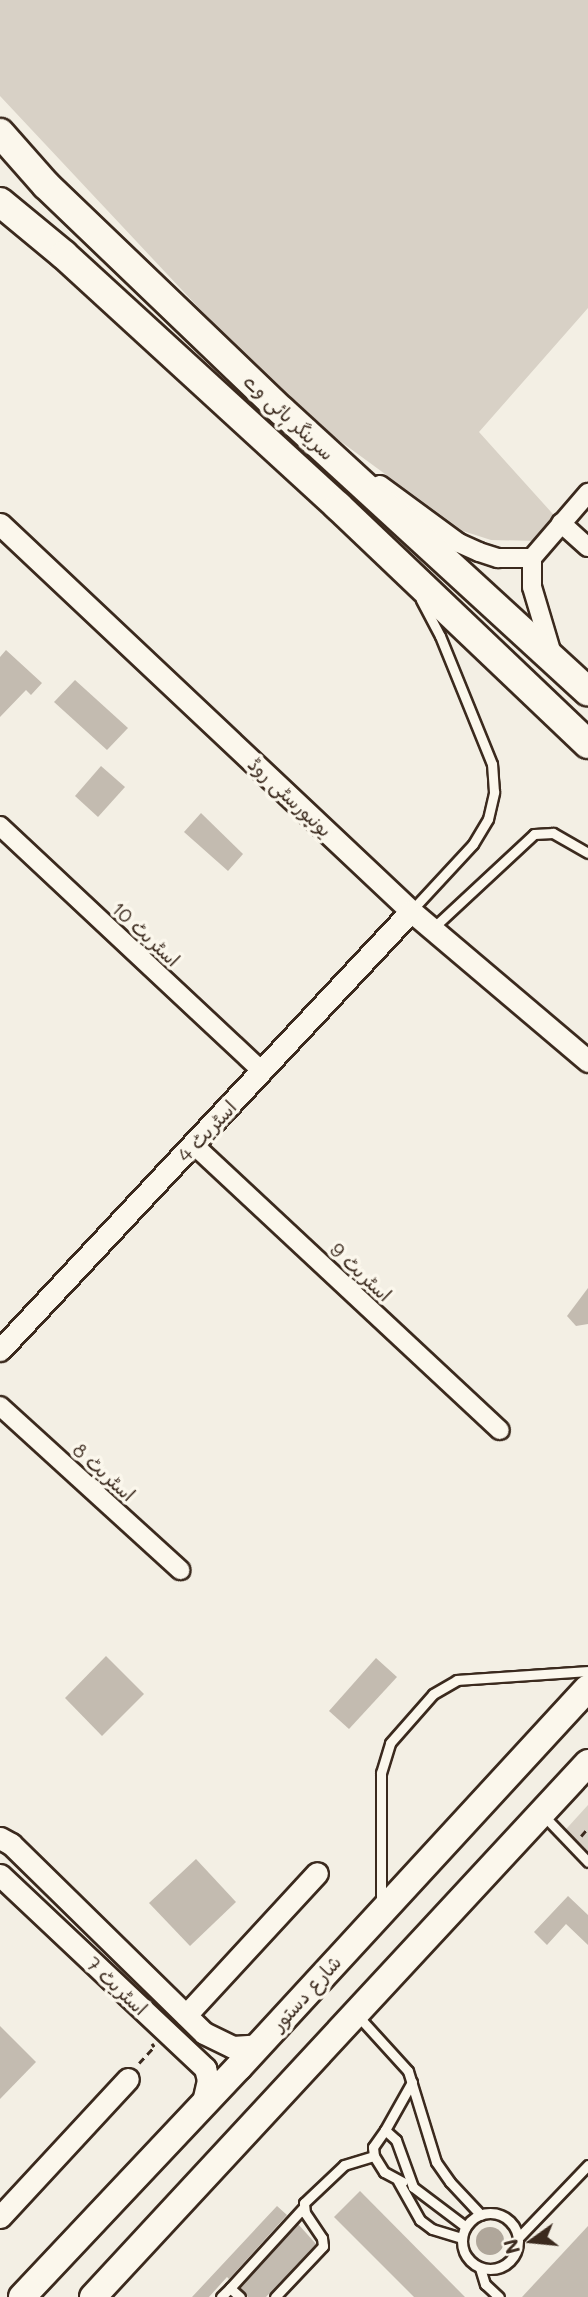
<!DOCTYPE html>
<meta charset="utf-8">
<style>
body{margin:0}
#map{position:relative;width:588px;height:2297px;overflow:hidden;background:#f3efe4;font-family:Mali,"Playpen Sans Arabic",sans-serif}
div>[style]{position:absolute}
.green>*{inset:0;background:#d8d1c6}
.water>*{inset:0;background:#afa69a}
.round{border-radius:50%}
.building>*{inset:0;background:#c3bbb0}
.path>*{height:2.5px;margin-top:-1.25px;transform-origin:0;background:repeating-linear-gradient(90deg,#3b2a1e 0 7px,transparent 0 12px)}
.roads{filter:drop-shadow(2px 0 #3b2a1e) drop-shadow(-2px 0 #3b2a1e) drop-shadow(0 2px #3b2a1e) drop-shadow(0 -2px #3b2a1e)}
.service>*{height:9px;margin:-4.5px;padding:0 4.5px;transform-origin:4.5px;border-radius:4.5px;background:#fbf7ec}
.service>.ring{margin:-4.5px;padding:0;box-sizing:content-box;background:none;border:9px solid #fbf7ec;border-radius:50%}
.minor>*{height:18px;margin:-9px;padding:0 9px;transform-origin:9px;border-radius:9px;background:#fbf7ec}
.tertiary>*{height:21px;margin:-10.5px;padding:0 10.5px;transform-origin:10.5px;border-radius:10.5px;background:#fbf7ec}
.primary>*{height:26px;margin:-13px;padding:0 13px;transform-origin:13px;border-radius:13px;background:#fbf7ec}
.trunk>*{height:28px;margin:-14px;padding:0 14px;transform-origin:14px;border-radius:14px;background:#fbf7ec}
span{translate:-50% -50%;white-space:nowrap;text-align:center;line-height:1.15;-webkit-text-stroke:7px #fbf7ec;paint-order:stroke}
.street-label{font-size:19px;color:#3b2a1e}
.north{position:absolute;left:497px;top:2206px;width:70px;height:70px;-webkit-text-stroke:5px #fbf7ec;paint-order:stroke;rotate:255deg;font-size:19px;font-weight:700;line-height:28px;text-align:center;color:#3b2a1e}
.north::after{content:'';display:block;margin:auto;width:24px;height:32px;background:#3b2a1e;clip-path:polygon(50% 0,100% 100%,50% 72%,0 100%)}
</style>
<div id="map">
<div class="green">
<i style="clip-path:polygon(0 0,588px 0,588px 308px,479px 432px,561px 523px,537px 541px,491px 540px,463px 531px,288px 403px,0 96px)"></i>
<i style="clip-path:polygon(588px 1805px,588px 1861px,586px 1864px,558px 1838px)"></i>
</div>
<div class="water">
<i class="round" style="left:476px;top:2227px;width:28px;height:28px"></i>
</div>
<div class="building">
<i style="clip-path:polygon(6px 650px,42px 683px,31px 695px,26px 690px,0 717px,0 657px)"></i>
<i style="clip-path:polygon(75px 680px,128px 728px,107px 750px,54px 702px)"></i>
<i style="clip-path:polygon(101px 766px,125px 787px,98px 817px,75px 796px)"></i>
<i style="clip-path:polygon(201px 813px,243px 854px,228px 871px,184px 832px)"></i>
<i style="clip-path:polygon(588px 1288px,588px 1324px,576px 1326px,567px 1316px)"></i>
<i style="clip-path:polygon(106px 1656px,144px 1694px,102px 1736px,65px 1698px)"></i>
<i style="clip-path:polygon(376px 1658px,397px 1677px,349px 1729px,329px 1711px)"></i>
<i style="clip-path:polygon(196px 1859px,236px 1902px,190px 1946px,149px 1903px)"></i>
<i style="clip-path:polygon(568px 1896px,588px 1915px,588px 1945px,566px 1924px,547px 1945px,534px 1932px)"></i>
<i style="clip-path:polygon(0 2026px,36px 2062px,0 2099px)"></i>
<i style="clip-path:polygon(360px 2191px,465px 2297px,414px 2297px,334px 2217px)"></i>
<i style="clip-path:polygon(277px 2206px,287px 2215px,229px 2279px,227px 2277px,209px 2297px,192px 2297px)"></i>
<i style="clip-path:polygon(298px 2224px,316px 2244px,266px 2297px,248px 2297px,240px 2288px)"></i>
<i style="clip-path:polygon(588px 2226px,588px 2297px,522px 2297px)"></i>
</div>
<div class="path">
<i style="left:581px;top:1836px;width:11px;rotate:-49deg"></i>
<i style="left:139px;top:2063px;width:22px;rotate:-47deg"></i>
<i style="left:154px;top:2047px;width:4px;rotate:-124deg"></i>
</div>
<div class="roads">
<div class="service">
<i style="left:411px;top:911px;width:91px;rotate:-47.2deg"></i>
<i style="left:473px;top:844px;width:29px;rotate:-59deg"></i>
<i style="left:488px;top:819px;width:28px;rotate:-77deg"></i>
<i style="left:494px;top:792px;width:28px;rotate:-94deg"></i>
<i style="left:492px;top:764px;width:138px;rotate:-112.1deg"></i>
<i style="left:440px;top:636px;width:41px;rotate:-117.8deg"></i>
<i style="left:433px;top:928px;width:138px;rotate:-42.9deg"></i>
<i style="left:534px;top:834px;width:19px;rotate:-3deg"></i>
<i style="left:553px;top:833px;width:40px;rotate:29.7deg"></i>
<i style="left:543px;top:1815px;width:65px;rotate:46.2deg"></i>
<i style="left:381px;top:1906px;width:133px;rotate:-90deg"></i>
<i style="left:381px;top:1773px;width:31px;rotate:-73deg"></i>
<i style="left:390px;top:1743px;width:65px;rotate:-48.7deg"></i>
<i style="left:433px;top:1694px;width:28px;rotate:-30deg"></i>
<i style="left:457px;top:1680px;width:131px;rotate:-3.9deg"></i>
<i style="left:358px;top:2016px;width:74px;rotate:47.7deg"></i>
<i style="left:408px;top:2071px;width:95px;rotate:72.9deg"></i>
<i style="left:436px;top:2162px;width:24px;rotate:55deg"></i>
<i style="left:450px;top:2182px;width:45px;rotate:46.8deg"></i>
<i style="left:412px;top:2082px;width:55px;rotate:119.4deg"></i>
<i style="left:385px;top:2130px;width:15px;rotate:42deg"></i>
<i style="left:396px;top:2140px;width:50px;rotate:70.1deg"></i>
<i style="left:413px;top:2187px;width:66px;rotate:37deg"></i>
<i style="left:385px;top:2130px;width:21px;rotate:125deg"></i>
<i style="left:373px;top:2147px;width:9px;rotate:84deg"></i>
<i style="left:374px;top:2156px;width:19px;rotate:58deg"></i>
<i style="left:384px;top:2172px;width:21px;rotate:28deg"></i>
<i style="left:398px;top:2181px;width:45px;rotate:60.6deg"></i>
<i style="left:420px;top:2220px;width:15px;rotate:37deg"></i>
<i style="left:432px;top:2229px;width:31px;rotate:17deg"></i>
<i class="ring" style="left:462px;top:2213px;width:47px;height:47px"></i>
<i style="left:518px;top:2238px;width:101px;rotate:-46.2deg"></i>
<i style="left:480px;top:2268px;width:17px;rotate:73deg"></i>
<i style="left:485px;top:2284px;width:19px;rotate:43deg"></i>
<i style="left:221px;top:2297px;width:13px;rotate:-45deg"></i>
<i style="left:240px;top:2297px;width:13px;rotate:-138deg"></i>
<i style="left:230px;top:2288px;width:108px;rotate:-47.6deg"></i>
<i style="left:275px;top:2297px;width:70px;rotate:-46.7deg"></i>
<i style="left:323px;top:2246px;width:8px;rotate:-97deg"></i>
<i style="left:322px;top:2238px;width:30px;rotate:-124deg"></i>
<i style="left:305px;top:2213px;width:10px;rotate:-96deg"></i>
<i style="left:304px;top:2203px;width:55px;rotate:-43.5deg"></i>
<i style="left:344px;top:2165px;width:31px;rotate:-17deg"></i>
</div>
<div class="minor">
<i style="left:380px;top:485px;width:98px;rotate:36.3deg"></i>
<i style="left:459px;top:543px;width:22px;rotate:24deg"></i>
<i style="left:479px;top:552px;width:20px;rotate:18deg"></i>
<i style="left:498px;top:558px;width:34px"></i>
<i style="left:561px;top:523px;width:36px;rotate:42deg"></i>
<i style="left:552px;top:654px;width:70px;rotate:-106.6deg"></i>
<i style="left:532px;top:587px;width:29px;rotate:-90deg"></i>
<i style="left:532px;top:558px;width:86px;rotate:-49.3deg"></i>
<i style="left:0;top:826px;width:360px;rotate:43.1deg"></i>
<i style="left:194px;top:1145px;width:418px;rotate:43deg"></i>
<i style="left:0;top:1406px;width:244px;rotate:42.3deg"></i>
</div>
<div class="tertiary">
<i style="left:0;top:524px;width:565px;rotate:43.28deg"></i>
<i style="left:411px;top:911px;width:232px;rotate:40.3deg"></i>
<i style="left:0;top:1350px;width:601px;rotate:-46.89deg"></i>
<i style="left:0;top:1838px;width:13px;rotate:29deg"></i>
<i style="left:11px;top:1844px;width:270px;rotate:44.4deg"></i>
<i style="left:204px;top:2033px;width:32px;rotate:26deg"></i>
<i style="left:233px;top:2047px;width:26px;rotate:-4deg"></i>
<i style="left:0;top:1875px;width:282px;rotate:43.3deg"></i>
<i style="left:205px;top:2068px;width:12px;rotate:76deg"></i>
<i style="left:208px;top:2080px;width:27px;rotate:103deg"></i>
<i style="left:186px;top:2015px;width:193px;rotate:-47.3deg"></i>
<i style="left:0;top:2217px;width:188px;rotate:-47.2deg"></i>
</div>
<div class="primary">
<i style="left:22px;top:2297px;width:316px;rotate:-46.7deg"></i>
<i style="left:239px;top:2067px;width:515px;rotate:-47.36deg"></i>
<i style="left:93px;top:2297px;width:728px;rotate:-47.17deg"></i>
</div>
<div class="trunk">
<i style="left:0;top:133px;width:69px;rotate:48.5deg"></i>
<i style="left:46px;top:185px;width:327px;rotate:43.8deg"></i>
<i style="left:282px;top:411px;width:415px;rotate:42.5deg"></i>
<i style="left:0;top:202px;width:83px;rotate:39.6deg"></i>
<i style="left:64px;top:255px;width:372px;rotate:42.5deg"></i>
<i style="left:338px;top:506px;width:345px;rotate:43.6deg"></i>
</div>
</div>
<div class="street-label">
<span style="left:289px;top:417px;rotate:43deg">سرینگر ہائی وے</span>
<span style="left:290px;top:797px;rotate:43deg">یونیورسٹی روڈ</span>
<span style="left:146px;top:934px;rotate:43deg">اسٹریٹ 10</span>
<span style="left:207px;top:1131px;rotate:-47deg">اسٹریٹ 4</span>
<span style="left:361px;top:1272px;rotate:43deg">اسٹریٹ 9</span>
<span style="left:104px;top:1472px;rotate:42deg">اسٹریٹ 8</span>
<span style="left:117px;top:1986px;rotate:43deg">اسٹریٹ 7</span>
<span style="left:306px;top:1993px;rotate:-48deg">شارع دستور</span>
</div>
<div class="north">N</div>
</div>
